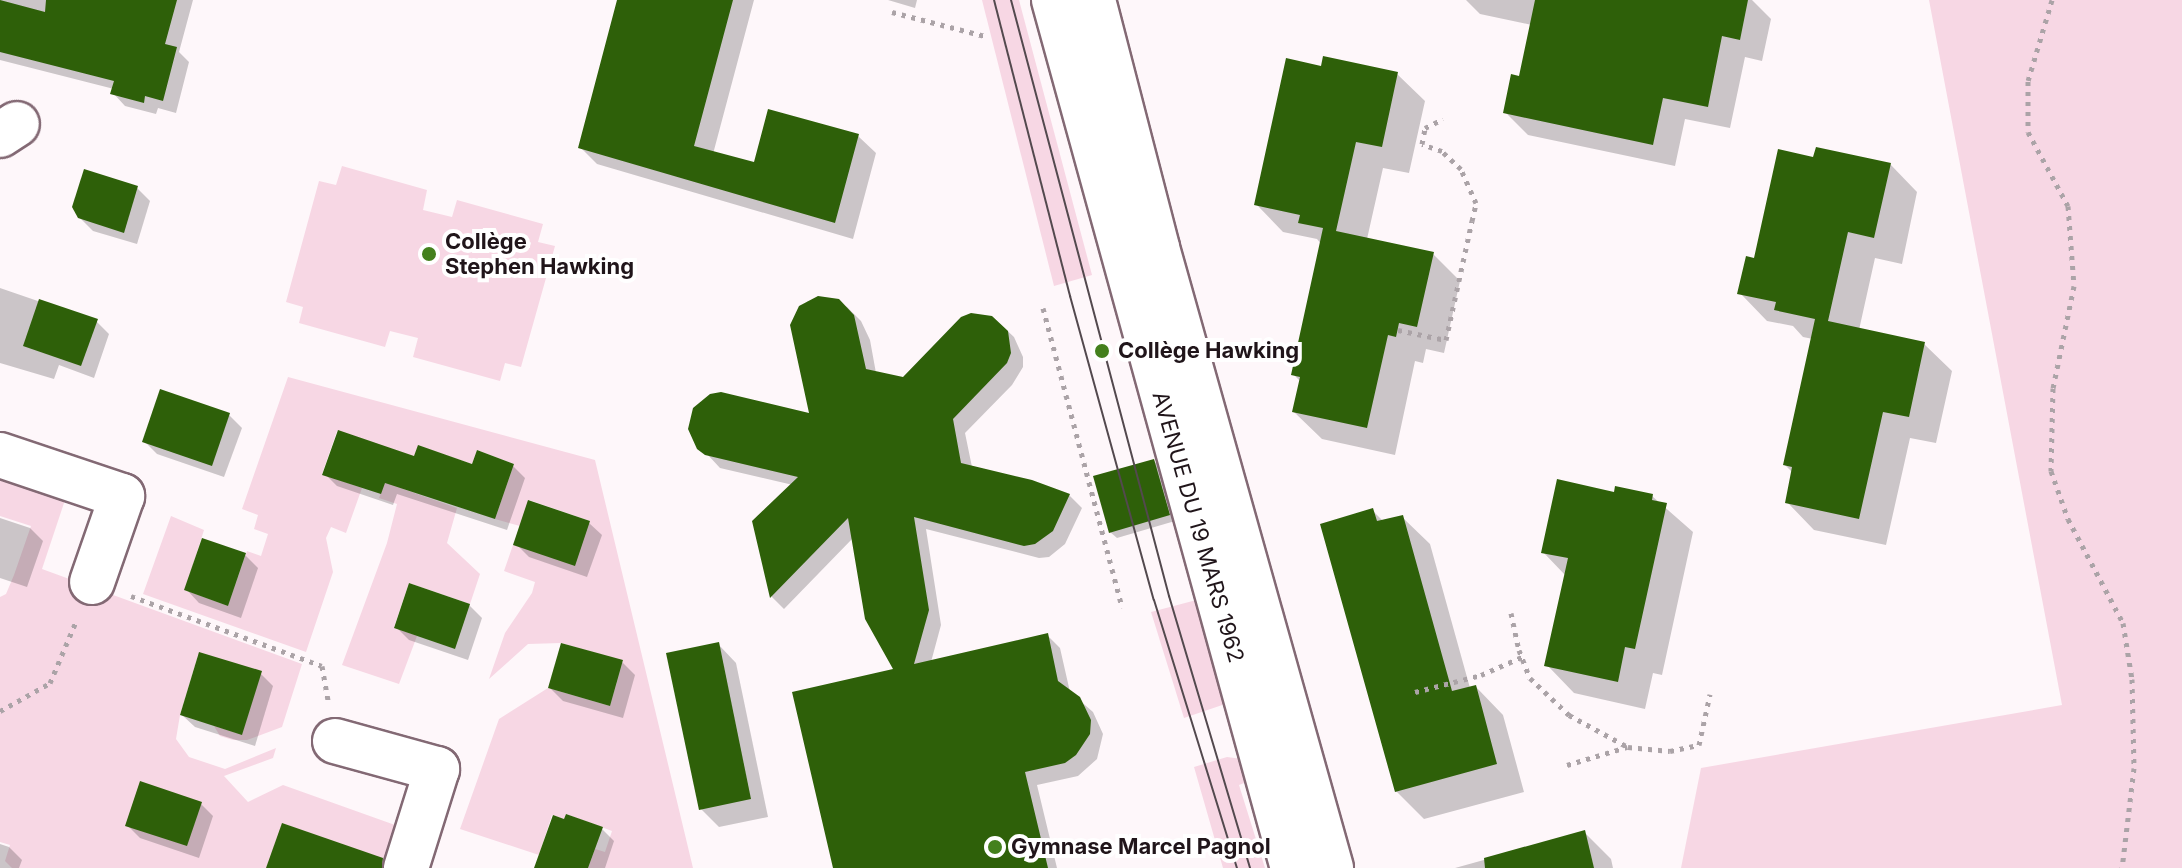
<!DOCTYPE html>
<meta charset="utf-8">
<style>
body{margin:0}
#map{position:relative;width:2182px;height:868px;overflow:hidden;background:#fef7fa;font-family:Inter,sans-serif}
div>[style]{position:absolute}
.green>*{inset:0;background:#f7d7e4}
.shadow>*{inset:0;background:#0003}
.building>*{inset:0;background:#2e6009}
.path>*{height:5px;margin-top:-2.5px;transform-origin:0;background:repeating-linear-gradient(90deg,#aba3a7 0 4px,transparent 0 10px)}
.roads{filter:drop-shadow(2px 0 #836974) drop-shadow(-2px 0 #836974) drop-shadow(0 2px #836974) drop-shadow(0 -2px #836974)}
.street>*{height:44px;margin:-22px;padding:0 22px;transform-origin:22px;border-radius:22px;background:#fff}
.secondary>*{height:44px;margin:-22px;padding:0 22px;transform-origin:22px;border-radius:22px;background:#fff}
.tram>*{height:2px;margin:-1px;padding:0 1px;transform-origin:1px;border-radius:1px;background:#53494e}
.dots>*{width:22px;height:22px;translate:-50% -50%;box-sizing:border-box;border:4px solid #fff;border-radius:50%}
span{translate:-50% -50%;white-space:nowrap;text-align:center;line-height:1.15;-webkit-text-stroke:8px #fff;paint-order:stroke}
.poi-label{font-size:22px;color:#20151a;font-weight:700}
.left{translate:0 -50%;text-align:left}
.street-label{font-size:22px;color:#20151a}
</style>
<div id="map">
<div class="green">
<i style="clip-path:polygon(982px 0,1019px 0,1092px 275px,1054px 286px)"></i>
<i style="clip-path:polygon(1929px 0,2182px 0,2182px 868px,1681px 868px,1701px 768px,2062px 705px)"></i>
<i style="clip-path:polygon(342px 166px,427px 190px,423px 210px,452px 217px,457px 200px,543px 224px,538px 242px,555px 246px,521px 367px,505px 363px,500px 381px,413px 357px,418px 338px,390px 331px,385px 347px,299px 323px,303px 307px,286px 302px,319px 181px,336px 185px)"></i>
<i style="clip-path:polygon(288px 377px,595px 460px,693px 868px,588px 868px,595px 849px,605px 852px,612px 831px,566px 814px,564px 819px,552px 815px,539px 855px,460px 829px,499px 719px,548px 688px,610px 706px,623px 661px,561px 643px,528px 644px,489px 679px,505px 633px,532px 593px,535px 582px,504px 571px,513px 545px,590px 521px,529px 500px,520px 526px,495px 519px,514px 464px,477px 450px,472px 464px,418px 446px,403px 489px,457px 508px,447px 543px,480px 574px,470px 604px,409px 583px,394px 627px,417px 636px,399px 684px,342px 665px,387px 543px,397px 504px,379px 498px,396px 451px,337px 431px,322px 474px,362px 488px,346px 533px,331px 527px,326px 538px,333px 572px,306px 652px,143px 594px,171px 516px,204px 530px,185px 590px,228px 606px,247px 551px,261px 556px,268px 534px,254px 529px,258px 515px,242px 509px)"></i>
<i style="clip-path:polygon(0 477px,65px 500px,42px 569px,302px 664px,282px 727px,247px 740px,233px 740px,220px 736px,214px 726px,242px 734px,261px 672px,198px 655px,180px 715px,176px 739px,189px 757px,225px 769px,276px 748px,273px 758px,224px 776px,248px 802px,283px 785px,395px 825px,395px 839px,385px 868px,12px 868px,5px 861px,10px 845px,0 842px,0 597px,6px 594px,14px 575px,31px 526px,0 516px)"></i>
<i style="clip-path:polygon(1204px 598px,1234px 701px,1184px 718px,1151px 612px)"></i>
<i style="clip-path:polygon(1227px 757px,1242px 759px,1254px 779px,1239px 785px,1265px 868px,1223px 868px,1194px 767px)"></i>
</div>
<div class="shadow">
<i style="clip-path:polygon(0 0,193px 0,179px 52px,189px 62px,176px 113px,158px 108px,156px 114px,125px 106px,113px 93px,114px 89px,0 60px)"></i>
<i style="clip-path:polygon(619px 0,754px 0,713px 154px,755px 165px,858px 136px,876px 153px,853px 239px,597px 164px,580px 147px)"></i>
<i style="clip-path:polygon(888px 0,917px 0,915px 8px)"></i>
<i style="clip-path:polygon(1466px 0,1752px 0,1771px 19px,1762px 61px,1745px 57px,1730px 128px,1685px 119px,1675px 166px,1528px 135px,1505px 112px,1520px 78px,1532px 25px,1480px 14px)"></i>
<i style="clip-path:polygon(1323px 69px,1397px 74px,1425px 101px,1409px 173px,1383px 168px,1367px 239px,1433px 254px,1460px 281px,1444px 353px,1426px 349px,1423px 363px,1415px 361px,1395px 455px,1322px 439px,1294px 412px,1301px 382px,1293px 374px,1321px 244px,1317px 239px,1283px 232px,1256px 204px)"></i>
<i style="clip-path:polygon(1815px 159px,1890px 164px,1917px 192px,1902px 264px,1875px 258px,1859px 330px,1924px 344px,1952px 371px,1936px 443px,1910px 438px,1886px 545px,1814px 530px,1787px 502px,1793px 473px,1785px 465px,1813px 339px,1803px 337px,1793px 326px,1767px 321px,1740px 293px)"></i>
<i style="clip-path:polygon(137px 188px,150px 201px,137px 244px,93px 231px,79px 217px)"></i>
<i style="clip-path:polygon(0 288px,96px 321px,109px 334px,94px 378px,59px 365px,54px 379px,0 363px)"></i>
<i style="clip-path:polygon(828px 298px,847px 307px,861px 321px,870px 340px,876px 373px,904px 380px,982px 315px,1000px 324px,1014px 337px,1023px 357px,1023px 367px,1012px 385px,965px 433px,972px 467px,1069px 495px,1082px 508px,1065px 544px,1049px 557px,1039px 558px,926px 529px,941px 625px,931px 662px,1047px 635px,1060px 648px,1070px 692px,1093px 712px,1103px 734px,1097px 759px,1078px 776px,1037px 785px,1057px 868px,835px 868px,897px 670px,853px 538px,784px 609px,772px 597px,754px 522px,793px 485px,720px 468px,707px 454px,811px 416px,795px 316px,808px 301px)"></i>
<i style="clip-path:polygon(229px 415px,242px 428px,224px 477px,157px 454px,145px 442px)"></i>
<i style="clip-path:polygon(415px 459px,473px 467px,513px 466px,525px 478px,507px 530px,397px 494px,393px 505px,337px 486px,325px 474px)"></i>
<i style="clip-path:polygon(1154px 461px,1160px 467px,1175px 521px,1117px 538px,1110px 532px)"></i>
<i style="clip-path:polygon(1652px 496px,1693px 532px,1662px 675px,1653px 673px,1645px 709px,1574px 693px,1547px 665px,1566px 576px,1543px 552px)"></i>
<i style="clip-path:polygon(1373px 511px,1384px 522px,1402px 517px,1430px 544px,1470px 688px,1476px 687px,1503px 715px,1524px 792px,1424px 819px,1396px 791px)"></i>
<i style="clip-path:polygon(0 518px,30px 528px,43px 541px,27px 587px,0 578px)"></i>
<i style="clip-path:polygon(589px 523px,602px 535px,587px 577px,529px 557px,516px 544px)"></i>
<i style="clip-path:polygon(203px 541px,245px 555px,258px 568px,241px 618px,199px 603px,187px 590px)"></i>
<i style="clip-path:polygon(469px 605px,482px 618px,468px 660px,409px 640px,396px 627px)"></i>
<i style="clip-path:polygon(718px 644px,736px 663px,768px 817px,719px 827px,701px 809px)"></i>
<i style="clip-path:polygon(622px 662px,635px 675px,623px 718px,563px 701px,550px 688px)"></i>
<i style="clip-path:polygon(260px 673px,273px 686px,255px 746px,195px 727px,182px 715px)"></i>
<i style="clip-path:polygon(200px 803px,213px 816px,199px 858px,140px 838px,127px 825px)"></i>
<i style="clip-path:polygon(602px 829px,614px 841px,605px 868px,536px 868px)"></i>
<i style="clip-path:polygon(1584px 832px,1611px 859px,1613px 868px,1455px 868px)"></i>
<i style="clip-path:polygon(0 844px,9px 847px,22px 860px,19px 868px,0 868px)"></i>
</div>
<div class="building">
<i style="clip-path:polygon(0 0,45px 12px,46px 0,177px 0,165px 44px,177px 47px,163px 101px,145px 96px,144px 103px,110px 94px,114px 81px,0 52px)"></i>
<i style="clip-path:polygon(617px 0,733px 0,694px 146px,754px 162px,768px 109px,859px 134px,835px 223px,578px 148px)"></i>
<i style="clip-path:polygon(1535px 0,1748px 0,1740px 40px,1722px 36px,1708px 107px,1663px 98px,1653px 145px,1503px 113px,1511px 74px,1519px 76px)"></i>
<i style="clip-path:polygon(1323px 56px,1398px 72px,1382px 147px,1356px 142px,1336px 231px,1434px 252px,1417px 327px,1399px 323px,1396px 337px,1388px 335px,1367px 428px,1292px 412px,1300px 377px,1291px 375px,1323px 228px,1298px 223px,1300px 215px,1254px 205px,1286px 58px,1321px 66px)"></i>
<i style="clip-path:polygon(1816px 147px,1891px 163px,1874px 238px,1848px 232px,1828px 321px,1925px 342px,1909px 417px,1883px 412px,1859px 519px,1785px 503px,1792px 467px,1783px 465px,1815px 319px,1774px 310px,1776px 302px,1737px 294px,1746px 256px,1754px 258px,1778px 149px,1813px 157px)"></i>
<i style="clip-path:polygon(84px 169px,138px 186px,124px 233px,78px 218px,72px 207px)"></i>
<i style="clip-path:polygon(818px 296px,839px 299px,854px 315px,866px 369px,903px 377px,961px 317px,971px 313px,992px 316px,1008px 331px,1011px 353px,1007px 363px,953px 419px,961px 463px,1032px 480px,1070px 494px,1053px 531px,1035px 544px,1024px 546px,914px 517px,929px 610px,914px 664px,1048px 633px,1058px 681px,1080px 697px,1091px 720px,1090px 734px,1076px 755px,1065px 763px,1025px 772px,1048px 868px,833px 868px,792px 692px,893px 669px,865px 619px,848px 518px,770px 598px,752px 521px,798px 477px,705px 455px,697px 449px,688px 429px,693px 408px,710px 394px,721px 392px,809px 413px,790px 325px,799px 306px)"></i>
<i style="clip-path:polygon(39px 299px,98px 319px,81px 366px,23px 346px)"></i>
<i style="clip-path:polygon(160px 389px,230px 413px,212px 466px,142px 442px)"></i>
<i style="clip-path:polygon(338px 430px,414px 456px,418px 445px,472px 464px,477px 450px,514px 464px,495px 519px,385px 483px,381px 494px,322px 475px)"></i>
<i style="clip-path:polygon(1154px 459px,1170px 515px,1109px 533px,1093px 476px)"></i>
<i style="clip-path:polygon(1557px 479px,1614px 492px,1615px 486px,1653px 494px,1652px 500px,1667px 503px,1635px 649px,1625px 647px,1618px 682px,1544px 666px,1568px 558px,1541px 553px)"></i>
<i style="clip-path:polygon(528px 500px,590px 521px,575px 566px,513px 545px)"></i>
<i style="clip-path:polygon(1373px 508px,1377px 521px,1403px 515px,1452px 691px,1476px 685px,1497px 764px,1395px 792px,1320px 524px)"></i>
<i style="clip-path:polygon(202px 538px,246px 553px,228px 606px,184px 590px)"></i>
<i style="clip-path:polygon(409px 583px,470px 604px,455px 649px,394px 628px)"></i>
<i style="clip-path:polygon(719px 642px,751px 799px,699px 810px,666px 653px)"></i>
<i style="clip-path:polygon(561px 643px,623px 660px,610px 706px,548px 688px)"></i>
<i style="clip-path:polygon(199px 652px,262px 671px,242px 735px,180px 715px)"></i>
<i style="clip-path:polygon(140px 781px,202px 802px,187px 846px,125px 826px)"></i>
<i style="clip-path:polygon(566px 814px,603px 827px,588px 868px,534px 868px,553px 815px,564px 819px)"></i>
<i style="clip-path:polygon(282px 823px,383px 858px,382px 868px,266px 868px)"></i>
<i style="clip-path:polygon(1585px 830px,1594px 868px,1485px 868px,1484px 858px)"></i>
</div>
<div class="path">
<i style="left:2052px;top:0;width:84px;rotate:106.5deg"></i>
<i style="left:2028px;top:81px;width:51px;rotate:90deg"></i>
<i style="left:2028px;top:132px;width:84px;rotate:61.6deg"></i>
<i style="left:2068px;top:206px;width:80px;rotate:85.7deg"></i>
<i style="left:2074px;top:286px;width:104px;rotate:101.6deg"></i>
<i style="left:2053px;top:388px;width:83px;rotate:91.4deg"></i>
<i style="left:2051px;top:471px;width:51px;rotate:70.5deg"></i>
<i style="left:2068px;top:519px;width:118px;rotate:62.1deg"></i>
<i style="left:2123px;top:623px;width:57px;rotate:80.9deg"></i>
<i style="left:2132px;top:679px;width:89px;rotate:88.7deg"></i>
<i style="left:2134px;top:768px;width:101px;rotate:96.8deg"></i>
<i style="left:892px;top:12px;width:96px;rotate:14.5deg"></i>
<i style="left:1043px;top:308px;width:310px;rotate:75.2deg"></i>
<i style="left:1398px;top:330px;width:49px;rotate:11.8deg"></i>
<i style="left:1446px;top:340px;width:122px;rotate:-77.7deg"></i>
<i style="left:1472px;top:221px;width:18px;rotate:-77deg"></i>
<i style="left:1476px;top:203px;width:37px;rotate:-114deg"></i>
<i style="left:1461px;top:169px;width:26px;rotate:-137deg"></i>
<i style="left:1442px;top:151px;width:21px;rotate:-161deg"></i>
<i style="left:1422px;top:144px;width:16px;rotate:-79deg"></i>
<i style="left:1425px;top:128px;width:20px;rotate:-27deg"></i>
<i style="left:131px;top:596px;width:203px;rotate:20.1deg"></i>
<i style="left:322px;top:666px;width:35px;rotate:80deg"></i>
<i style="left:1511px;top:613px;width:38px;rotate:78deg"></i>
<i style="left:1519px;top:650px;width:30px;rotate:69deg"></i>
<i style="left:1530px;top:678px;width:54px;rotate:43.5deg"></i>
<i style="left:1569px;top:715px;width:67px;rotate:28.5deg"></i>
<i style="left:1628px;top:747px;width:42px;rotate:5.4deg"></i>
<i style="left:1670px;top:751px;width:30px;rotate:-12deg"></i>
<i style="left:1699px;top:745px;width:52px;rotate:-77.8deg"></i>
<i style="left:1415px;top:692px;width:68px;rotate:-14.4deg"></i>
<i style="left:1481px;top:675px;width:45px;rotate:-23.7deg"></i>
<i style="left:0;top:711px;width:57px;rotate:-29.2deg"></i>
<i style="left:50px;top:683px;width:69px;rotate:-67.1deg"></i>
<i style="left:1567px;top:765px;width:63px;rotate:-16.7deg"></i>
</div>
<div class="roads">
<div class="street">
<i style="left:0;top:135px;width:20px;rotate:-33deg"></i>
<i style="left:0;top:455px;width:129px;rotate:18.6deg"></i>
<i style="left:122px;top:496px;width:91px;rotate:109.2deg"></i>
<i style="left:335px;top:741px;width:106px;rotate:15.4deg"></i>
<i style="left:437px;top:769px;width:104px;rotate:107.4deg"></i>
</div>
<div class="secondary">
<i style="left:1054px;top:0;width:900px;rotate:74.61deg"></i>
<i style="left:1093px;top:0;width:256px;rotate:75.5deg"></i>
<i style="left:1157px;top:248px;width:644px;rotate:74.32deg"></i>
</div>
</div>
<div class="tram">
<i style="left:994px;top:0;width:306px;rotate:75.6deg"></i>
<i style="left:1070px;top:296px;width:315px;rotate:74.6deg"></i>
<i style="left:1154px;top:600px;width:281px;rotate:72.8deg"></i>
<i style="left:1011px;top:0;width:617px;rotate:75.15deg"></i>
<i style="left:1169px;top:596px;width:284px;rotate:73.4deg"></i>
</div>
<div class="dots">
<i style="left:429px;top:254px;background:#44801d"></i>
<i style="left:1102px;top:351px;background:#44801d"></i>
<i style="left:995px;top:847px;background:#44801d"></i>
</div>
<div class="poi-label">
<span class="left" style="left:445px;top:254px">Collège<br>Stephen Hawking</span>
<span class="left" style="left:1118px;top:351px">Collège Hawking</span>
<span class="left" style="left:1011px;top:847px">Gymnase Marcel Pagnol</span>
</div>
<div class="street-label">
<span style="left:1198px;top:527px;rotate:74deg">AVENUE DU 19 MARS 1962</span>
</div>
</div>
